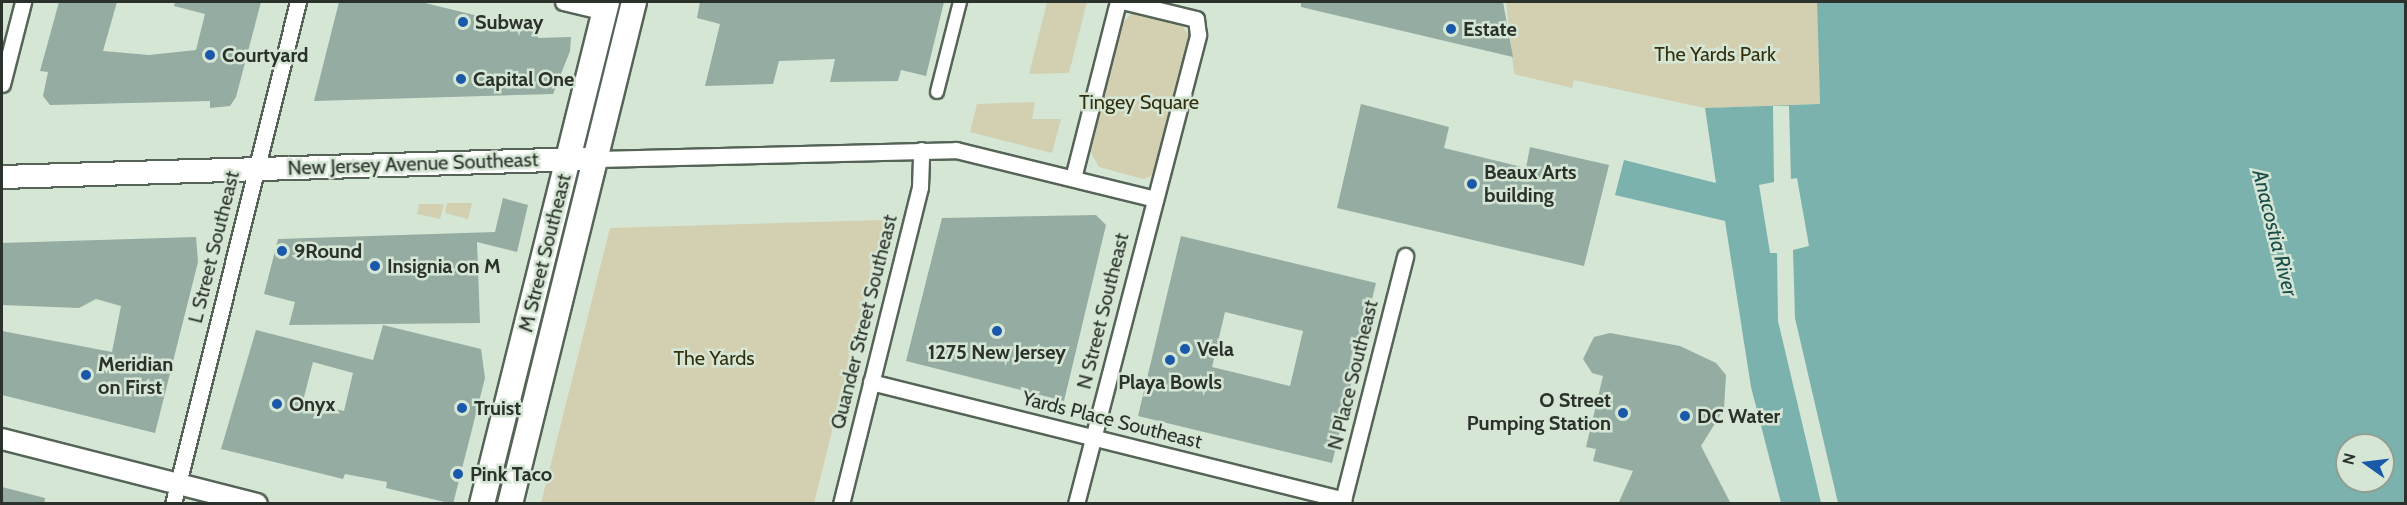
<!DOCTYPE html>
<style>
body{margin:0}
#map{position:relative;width:2407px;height:505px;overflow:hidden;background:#d5e6d5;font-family:Cabin,sans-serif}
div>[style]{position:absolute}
.green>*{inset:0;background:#d3cfb1}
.water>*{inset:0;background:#7bb2ae}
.pier>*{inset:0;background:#d5e6d5}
.building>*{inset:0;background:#94aca2}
.roads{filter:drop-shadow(2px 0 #556456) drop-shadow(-2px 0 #556456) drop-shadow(0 2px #556456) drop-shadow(0 -2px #556456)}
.pedestrian>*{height:12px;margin:-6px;padding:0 6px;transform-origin:6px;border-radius:6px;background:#fff}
.minor>*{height:15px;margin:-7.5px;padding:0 7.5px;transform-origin:7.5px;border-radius:7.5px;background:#fff}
.tertiary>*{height:20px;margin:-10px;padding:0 10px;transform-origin:10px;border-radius:10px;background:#fff}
.secondary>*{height:22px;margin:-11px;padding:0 11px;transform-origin:11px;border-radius:11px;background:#fff}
.primary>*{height:24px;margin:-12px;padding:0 12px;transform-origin:12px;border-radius:12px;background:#fff}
.dots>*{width:16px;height:16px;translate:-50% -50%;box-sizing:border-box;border:3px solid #d5e6d5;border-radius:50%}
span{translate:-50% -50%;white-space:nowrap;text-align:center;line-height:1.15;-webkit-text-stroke:5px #d5e6d5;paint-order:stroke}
.poi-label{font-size:20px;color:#2b322b;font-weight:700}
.left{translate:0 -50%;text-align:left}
.right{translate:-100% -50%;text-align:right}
.park-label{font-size:20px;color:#342f0c}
.street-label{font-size:20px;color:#2b322b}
.water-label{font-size:21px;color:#1b4d4a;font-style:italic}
.frame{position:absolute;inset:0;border:3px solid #2b322b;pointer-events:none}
.north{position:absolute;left:2335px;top:433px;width:60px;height:60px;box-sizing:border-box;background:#d5e6d5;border:2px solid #919e91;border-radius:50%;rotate:284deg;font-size:16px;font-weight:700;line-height:24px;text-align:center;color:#2b322b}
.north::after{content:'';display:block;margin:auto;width:21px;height:27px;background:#1a58a9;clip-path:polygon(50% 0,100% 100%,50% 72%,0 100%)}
</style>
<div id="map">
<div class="green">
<i style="clip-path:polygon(1047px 2px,1087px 2px,1069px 73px,1029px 74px)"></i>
<i style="clip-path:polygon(1506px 2px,1817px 2px,1820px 104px,1705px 108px,1574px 80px,1572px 88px,1514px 74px)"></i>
<i style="clip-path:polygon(1139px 13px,1181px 23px,1192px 41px,1157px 174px,1143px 179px,1099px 167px,1090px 151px,1120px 26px,1131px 14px)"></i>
<i style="clip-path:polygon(1035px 102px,1032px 119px,1061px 119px,1052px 153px,970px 132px,977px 104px)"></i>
<i style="clip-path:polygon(447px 203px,472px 203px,468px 219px,445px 213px)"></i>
<i style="clip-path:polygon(419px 204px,444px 204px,440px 219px,417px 214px)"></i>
<i style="clip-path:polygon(885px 220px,814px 503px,541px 503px,610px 228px)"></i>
</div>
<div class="water">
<i style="clip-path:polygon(evenodd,1817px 2px,2405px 2px,2405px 503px,1781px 503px,1751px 387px,1725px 221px,1615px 195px,1624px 160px,1716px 183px,1705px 108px,1820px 104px,1817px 2px,2347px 445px,2383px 445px,2383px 481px,2347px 481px,2347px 445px)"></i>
</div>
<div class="pier">
<i style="clip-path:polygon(1773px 106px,1789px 106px,1791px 179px,1797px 178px,1809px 246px,1793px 250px,1795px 318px,1838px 503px,1821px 503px,1778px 321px,1777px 253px,1770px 253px,1759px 185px,1774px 182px)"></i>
</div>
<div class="building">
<i style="clip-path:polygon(59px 2px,117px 2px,103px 51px,149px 55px,196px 50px,205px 14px,174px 6px,175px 2px,261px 2px,236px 97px,230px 106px,210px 108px,210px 101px,50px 105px,43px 96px,48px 72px,40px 71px)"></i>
<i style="clip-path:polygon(339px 2px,421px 2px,539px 31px,538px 38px,571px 37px,570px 51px,553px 94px,314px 101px)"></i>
<i style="clip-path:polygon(700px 2px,944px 2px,926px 76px,901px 70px,898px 81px,830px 82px,835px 59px,779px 61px,773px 84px,705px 86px,720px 24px,697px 18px)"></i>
<i style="clip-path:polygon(1301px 2px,1503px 2px,1513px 57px,1301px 7px)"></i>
<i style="clip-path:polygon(1361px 104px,1449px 127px,1444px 148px,1526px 168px,1530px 147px,1609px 165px,1584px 266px,1337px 208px)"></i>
<i style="clip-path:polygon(503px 198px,528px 205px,517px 252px,477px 242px,480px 323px,289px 325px,295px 302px,264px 294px,278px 239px,495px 232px)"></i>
<i style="clip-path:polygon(1096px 215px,1106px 225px,1064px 401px,906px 361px,942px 218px)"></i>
<i style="clip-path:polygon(evenodd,1181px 236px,1376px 283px,1332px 463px,1138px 416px,1181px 236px,1225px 312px,1303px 331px,1290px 386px,1212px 367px,1225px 312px)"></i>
<i style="clip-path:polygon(196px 237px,198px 262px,155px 433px,2px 395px,2px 331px,112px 352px,121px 306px,96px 299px,79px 308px,2px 305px,2px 243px)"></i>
<i style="clip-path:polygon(evenodd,383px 325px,481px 349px,485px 378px,453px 504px,386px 488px,387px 482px,345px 474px,343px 479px,221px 449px,256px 330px,373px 360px,383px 325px,313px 362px,353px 373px,344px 411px,303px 401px,313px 362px)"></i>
<i style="clip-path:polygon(1610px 333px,1680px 346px,1716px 363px,1726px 375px,1724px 409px,1701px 446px,1731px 504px,1618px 504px,1633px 471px,1593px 461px,1596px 449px,1586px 447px,1603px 376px,1592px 373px,1583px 359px,1594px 337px)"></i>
<i style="clip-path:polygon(2px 487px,45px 498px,44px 504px,2px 504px)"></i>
</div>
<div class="roads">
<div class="pedestrian">
<i style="left:937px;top:92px;width:93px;rotate:-75.7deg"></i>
</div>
<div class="minor">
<i style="left:563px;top:2px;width:43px;rotate:13.4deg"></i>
<i style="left:2px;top:84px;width:85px;rotate:-75.6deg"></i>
<i style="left:595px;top:159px;width:361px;rotate:-1.4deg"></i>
<i style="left:956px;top:150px;width:202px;rotate:13.8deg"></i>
<i style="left:1073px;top:178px;width:182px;rotate:-75.7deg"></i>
<i style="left:871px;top:382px;width:487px;rotate:14deg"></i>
<i style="left:173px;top:504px;width:517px;rotate:-76.02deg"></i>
<i style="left:841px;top:504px;width:327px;rotate:-76deg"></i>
<i style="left:920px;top:187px;width:37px;rotate:-88deg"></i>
<i style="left:1076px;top:504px;width:485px;rotate:-75.4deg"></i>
<i style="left:1198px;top:35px;width:16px;rotate:-97deg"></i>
<i style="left:1196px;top:19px;width:72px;rotate:-166.3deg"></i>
<i style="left:1342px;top:504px;width:256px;rotate:-75.7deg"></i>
</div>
<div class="tertiary">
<i style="left:2px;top:439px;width:263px;rotate:14.3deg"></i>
</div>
<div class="secondary">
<i style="left:2px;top:177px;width:583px;rotate:-1.77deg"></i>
</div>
<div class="primary">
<i style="left:482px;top:504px;width:517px;rotate:-76.02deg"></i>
<i style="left:510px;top:504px;width:517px;rotate:-76.13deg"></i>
</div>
</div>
<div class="dots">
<i style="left:463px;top:22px;background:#1a58a9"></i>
<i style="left:1451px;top:29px;background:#1a58a9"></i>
<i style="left:210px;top:55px;background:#1a58a9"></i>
<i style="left:461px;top:79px;background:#1a58a9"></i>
<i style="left:1472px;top:184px;background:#1a58a9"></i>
<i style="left:282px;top:251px;background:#1a58a9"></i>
<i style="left:375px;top:266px;background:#1a58a9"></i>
<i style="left:997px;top:331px;background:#1a58a9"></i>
<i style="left:1185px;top:349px;background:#1a58a9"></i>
<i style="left:1170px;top:360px;background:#1a58a9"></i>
<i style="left:86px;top:375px;background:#1a58a9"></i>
<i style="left:277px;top:404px;background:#1a58a9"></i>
<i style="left:462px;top:408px;background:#1a58a9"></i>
<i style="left:1623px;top:413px;background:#1a58a9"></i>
<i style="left:1685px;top:416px;background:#1a58a9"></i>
<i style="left:458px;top:474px;background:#1a58a9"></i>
</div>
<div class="poi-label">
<span class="left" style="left:475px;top:22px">Subway</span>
<span class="left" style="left:1463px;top:29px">Estate</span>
<span class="left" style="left:222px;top:55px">Courtyard</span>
<span class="left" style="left:473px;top:79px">Capital One</span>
<span class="left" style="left:1484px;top:184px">Beaux Arts<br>building</span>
<span class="left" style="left:294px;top:251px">9Round</span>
<span class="left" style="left:387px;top:266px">Insignia on M</span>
<span class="left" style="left:1197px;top:349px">Vela</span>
<span style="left:997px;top:352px">1275 New Jersey</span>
<span class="left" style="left:98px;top:376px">Meridian<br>on First</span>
<span style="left:1170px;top:382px">Playa Bowls</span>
<span class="right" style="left:1611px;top:412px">O Street<br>Pumping Station</span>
<span class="left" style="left:289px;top:404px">Onyx</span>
<span class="left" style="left:474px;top:408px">Truist</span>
<span class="left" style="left:1697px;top:416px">DC Water</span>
<span class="left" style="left:470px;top:474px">Pink Taco</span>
</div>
<div class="park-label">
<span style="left:1715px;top:54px">The Yards Park</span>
<span style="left:1139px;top:102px">Tingey Square</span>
<span style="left:714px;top:358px">The Yards</span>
</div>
<div class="street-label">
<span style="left:413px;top:164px;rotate:-2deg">New Jersey Avenue Southeast</span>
<span style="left:214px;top:247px;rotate:-76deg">L Street Southeast</span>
<span style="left:545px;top:253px;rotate:-76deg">M Street Southeast</span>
<span style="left:1103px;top:311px;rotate:-76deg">N Street Southeast</span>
<span style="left:864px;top:322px;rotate:-76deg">Quander Street Southeast</span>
<span style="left:1353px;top:375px;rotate:-76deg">N Place Southeast</span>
<span style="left:1112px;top:420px;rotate:14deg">Yards Place Southeast</span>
</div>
<div class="water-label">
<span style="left:2275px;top:233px;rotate:76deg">Anacostia River</span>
</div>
<div class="frame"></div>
<div class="north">N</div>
</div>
